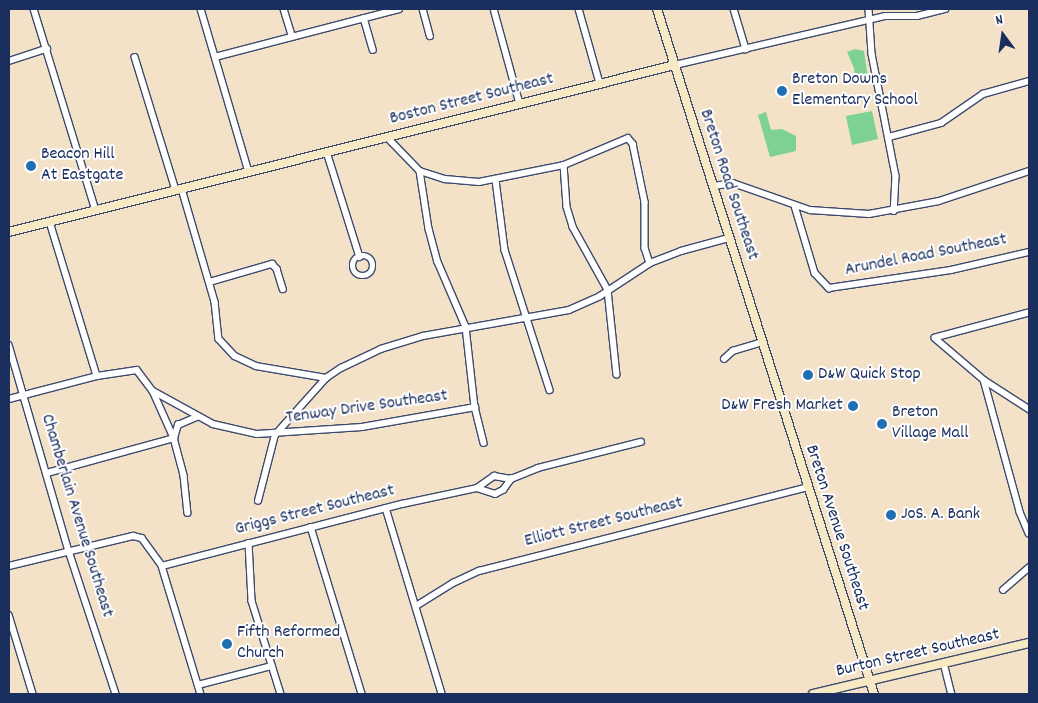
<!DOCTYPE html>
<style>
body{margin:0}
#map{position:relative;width:1038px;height:703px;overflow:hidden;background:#f4e2c8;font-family:Dekko,sans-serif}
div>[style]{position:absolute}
.green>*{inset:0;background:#7dd194}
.roads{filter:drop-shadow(1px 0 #3c4a6e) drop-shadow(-1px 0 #3c4a6e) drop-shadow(0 1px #3c4a6e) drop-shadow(0 -1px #3c4a6e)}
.street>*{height:5.5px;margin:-2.75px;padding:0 2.75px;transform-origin:2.75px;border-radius:2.75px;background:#fff}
.street>.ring{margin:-2.75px;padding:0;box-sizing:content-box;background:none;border:5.5px solid #fff;border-radius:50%}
.secondary>*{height:8px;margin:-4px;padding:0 4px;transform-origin:4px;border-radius:4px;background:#f7e9c3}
.dots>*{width:14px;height:14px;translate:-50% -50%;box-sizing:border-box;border:2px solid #fff;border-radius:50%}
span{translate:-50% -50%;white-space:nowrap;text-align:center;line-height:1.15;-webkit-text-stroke:4px #fff;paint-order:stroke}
.poi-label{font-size:18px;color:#1b2f5e}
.left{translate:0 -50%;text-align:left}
.right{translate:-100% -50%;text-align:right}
.street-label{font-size:18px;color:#1b2f5e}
.frame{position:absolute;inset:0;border:10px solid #1b2f5e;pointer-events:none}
.north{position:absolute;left:978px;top:10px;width:50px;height:50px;-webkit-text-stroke:4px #fff;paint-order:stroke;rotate:346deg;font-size:14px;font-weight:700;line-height:20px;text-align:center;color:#1b2f5e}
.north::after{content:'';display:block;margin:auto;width:18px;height:22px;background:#1b2f5e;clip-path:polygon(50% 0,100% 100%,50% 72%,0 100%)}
</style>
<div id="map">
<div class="green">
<i style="clip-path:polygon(855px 49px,864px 51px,868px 79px,855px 83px,854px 68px,847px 52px)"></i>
<i style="clip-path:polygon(872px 111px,878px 139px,852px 145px,846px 116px)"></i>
<i style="clip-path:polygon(766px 112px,771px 130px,782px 129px,796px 136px,796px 151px,770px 157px,758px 115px)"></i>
</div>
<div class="roads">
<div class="street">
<i style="left:34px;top:9px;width:210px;rotate:72.9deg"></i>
<i style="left:201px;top:9px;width:170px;rotate:73.6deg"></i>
<i style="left:284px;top:9px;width:28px;rotate:73deg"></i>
<i style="left:423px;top:9px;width:28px;rotate:75deg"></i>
<i style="left:494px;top:9px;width:98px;rotate:74.7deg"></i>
<i style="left:579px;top:9px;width:77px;rotate:74.2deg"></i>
<i style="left:734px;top:9px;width:42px;rotate:73.3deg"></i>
<i style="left:869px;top:9px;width:45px;rotate:86.2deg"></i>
<i style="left:872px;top:54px;width:124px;rotate:78.9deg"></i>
<i style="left:896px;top:176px;width:35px;rotate:93deg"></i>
<i style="left:364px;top:18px;width:33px;rotate:74deg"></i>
<i style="left:135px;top:57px;width:139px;rotate:72.9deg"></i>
<i style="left:215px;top:57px;width:190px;rotate:-14.6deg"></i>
<i style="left:9px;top:61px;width:40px;rotate:-18deg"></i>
<i style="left:675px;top:65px;width:216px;rotate:-13.1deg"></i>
<i style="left:885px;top:16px;width:32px"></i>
<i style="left:917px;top:16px;width:29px;rotate:-14deg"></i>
<i style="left:387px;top:137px;width:47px;rotate:45.9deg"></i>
<i style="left:420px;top:171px;width:26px;rotate:18deg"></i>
<i style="left:445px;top:179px;width:34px;rotate:5deg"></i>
<i style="left:479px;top:182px;width:87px;rotate:-11.3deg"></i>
<i style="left:564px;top:165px;width:69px;rotate:-22.9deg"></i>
<i style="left:628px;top:138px;width:8px;rotate:50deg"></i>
<i style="left:633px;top:144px;width:59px;rotate:78.3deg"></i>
<i style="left:645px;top:202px;width:46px;rotate:90deg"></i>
<i style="left:645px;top:248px;width:16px;rotate:72deg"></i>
<i style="left:889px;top:137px;width:54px;rotate:-15.1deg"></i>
<i style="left:941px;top:123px;width:51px;rotate:-34.6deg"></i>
<i style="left:983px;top:94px;width:48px;rotate:-15.8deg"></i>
<i style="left:327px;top:152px;width:110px;rotate:72.6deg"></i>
<i style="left:564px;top:165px;width:42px;rotate:85.9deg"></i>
<i style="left:567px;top:207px;width:21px;rotate:73deg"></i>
<i style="left:573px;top:227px;width:72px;rotate:60.9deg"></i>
<i style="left:608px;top:290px;width:85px;rotate:84deg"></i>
<i style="left:420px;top:171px;width:59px;rotate:81.2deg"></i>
<i style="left:429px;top:229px;width:34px;rotate:75deg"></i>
<i style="left:438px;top:262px;width:71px;rotate:66.7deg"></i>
<i style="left:466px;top:327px;width:81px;rotate:83.6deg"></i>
<i style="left:475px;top:407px;width:37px;rotate:76deg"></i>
<i style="left:496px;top:180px;width:71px;rotate:82.7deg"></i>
<i style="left:505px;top:250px;width:147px;rotate:72.2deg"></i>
<i style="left:714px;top:186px;width:19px;rotate:-9deg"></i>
<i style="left:733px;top:183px;width:82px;rotate:19.3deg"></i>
<i style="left:810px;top:210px;width:59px;rotate:3.9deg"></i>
<i style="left:869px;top:214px;width:71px;rotate:-10.5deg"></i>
<i style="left:939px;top:201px;width:95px;rotate:-18.4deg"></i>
<i style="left:182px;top:189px;width:118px;rotate:73.7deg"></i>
<i style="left:215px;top:302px;width:37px;rotate:84deg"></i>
<i style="left:219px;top:339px;width:23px;rotate:47deg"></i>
<i style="left:235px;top:356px;width:23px;rotate:25deg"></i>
<i style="left:256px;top:366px;width:71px;rotate:9.7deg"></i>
<i style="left:795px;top:206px;width:70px;rotate:73.4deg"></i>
<i style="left:815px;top:273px;width:21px;rotate:47deg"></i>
<i style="left:829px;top:288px;width:123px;rotate:-8.4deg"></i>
<i style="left:951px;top:270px;width:80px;rotate:-13deg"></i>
<i style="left:50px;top:222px;width:161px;rotate:73deg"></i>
<i class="ring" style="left:353px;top:256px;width:14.5px;height:14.5px"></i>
<i style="left:210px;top:282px;width:65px;rotate:-16.2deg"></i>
<i style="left:272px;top:264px;width:7px;rotate:45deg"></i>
<i style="left:277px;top:269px;width:21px;rotate:73deg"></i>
<i style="left:1029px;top:313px;width:97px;rotate:165.1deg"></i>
<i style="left:935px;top:338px;width:65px;rotate:40.6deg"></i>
<i style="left:984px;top:380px;width:54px;rotate:32.8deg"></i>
<i style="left:9px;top:345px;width:215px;rotate:73.8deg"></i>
<i style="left:69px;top:551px;width:151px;rotate:71.8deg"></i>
<i style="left:724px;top:359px;width:12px;rotate:-42deg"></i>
<i style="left:733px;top:351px;width:31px;rotate:-17deg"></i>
<i style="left:984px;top:380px;width:137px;rotate:74.7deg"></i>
<i style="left:1020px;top:512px;width:23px;rotate:67deg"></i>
<i style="left:153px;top:391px;width:68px;rotate:28.8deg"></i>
<i style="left:213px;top:424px;width:45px;rotate:12.8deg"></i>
<i style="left:257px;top:434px;width:105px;rotate:-3.8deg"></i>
<i style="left:362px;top:427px;width:115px;rotate:-10deg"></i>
<i style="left:9px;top:399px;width:91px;rotate:-14.6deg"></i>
<i style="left:97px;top:376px;width:40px;rotate:-8.5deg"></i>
<i style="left:137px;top:370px;width:26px;rotate:53deg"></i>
<i style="left:153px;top:391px;width:51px;rotate:65.9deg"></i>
<i style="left:174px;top:438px;width:39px;rotate:75deg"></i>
<i style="left:184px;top:476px;width:37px;rotate:84deg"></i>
<i style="left:47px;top:473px;width:132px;rotate:-15.4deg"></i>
<i style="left:174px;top:438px;width:14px;rotate:-73deg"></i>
<i style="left:178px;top:425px;width:21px;rotate:-23deg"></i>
<i style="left:477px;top:488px;width:19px;rotate:18deg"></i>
<i style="left:495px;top:494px;width:9px;rotate:-27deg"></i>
<i style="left:503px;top:490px;width:14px;rotate:-54deg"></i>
<i style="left:511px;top:479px;width:29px;rotate:-22deg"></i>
<i style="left:538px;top:468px;width:106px;rotate:-14.2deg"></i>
<i style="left:258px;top:501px;width:68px;rotate:-75.6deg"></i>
<i style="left:275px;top:435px;width:76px;rotate:-48.2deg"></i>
<i style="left:326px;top:378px;width:18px;rotate:-34deg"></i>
<i style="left:341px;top:368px;width:44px;rotate:-25.4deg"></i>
<i style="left:381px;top:349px;width:44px;rotate:-17.2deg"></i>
<i style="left:423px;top:336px;width:148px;rotate:-10.1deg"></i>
<i style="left:569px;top:310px;width:34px;rotate:-24deg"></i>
<i style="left:600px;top:296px;width:60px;rotate:-33.4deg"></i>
<i style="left:650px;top:263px;width:33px;rotate:-21deg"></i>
<i style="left:681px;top:251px;width:50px;rotate:-15.2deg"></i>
<i style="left:386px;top:508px;width:194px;rotate:73.2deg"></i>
<i style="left:311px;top:527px;width:175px;rotate:73deg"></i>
<i style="left:249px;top:543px;width:58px;rotate:87deg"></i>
<i style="left:252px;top:601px;width:97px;rotate:72.7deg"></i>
<i style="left:9px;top:566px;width:128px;rotate:-13.6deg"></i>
<i style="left:133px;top:536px;width:9px;rotate:13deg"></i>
<i style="left:142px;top:538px;width:34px;rotate:54deg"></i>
<i style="left:162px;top:566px;width:134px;rotate:73.1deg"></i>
<i style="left:162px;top:566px;width:248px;rotate:-14.5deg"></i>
<i style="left:402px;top:504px;width:77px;rotate:-12deg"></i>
<i style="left:477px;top:488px;width:21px;rotate:-35deg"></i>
<i style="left:494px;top:476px;width:17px;rotate:10deg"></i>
<i style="left:1003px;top:590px;width:35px;rotate:-41deg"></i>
<i style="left:416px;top:606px;width:44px;rotate:-31.9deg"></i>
<i style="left:453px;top:583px;width:29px;rotate:-25deg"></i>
<i style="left:479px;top:571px;width:340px;rotate:-14.3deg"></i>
<i style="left:9px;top:615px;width:83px;rotate:73.1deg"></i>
<i style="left:944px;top:663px;width:32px;rotate:76deg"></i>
<i style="left:198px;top:685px;width:76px;rotate:-14.4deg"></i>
</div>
<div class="secondary">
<i style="left:657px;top:9px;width:719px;rotate:72.42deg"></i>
<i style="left:9px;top:232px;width:687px;rotate:-14.08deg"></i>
<i style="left:813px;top:694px;width:222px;rotate:-13.3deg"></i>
</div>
</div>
<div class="dots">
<i style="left:782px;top:91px;background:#1f6fb2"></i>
<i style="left:31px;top:166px;background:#1f6fb2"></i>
<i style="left:808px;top:375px;background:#1f6fb2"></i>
<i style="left:853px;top:406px;background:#1f6fb2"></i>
<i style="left:882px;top:424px;background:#1f6fb2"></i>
<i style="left:891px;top:515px;background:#1f6fb2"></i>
<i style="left:227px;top:644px;background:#1f6fb2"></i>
</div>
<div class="poi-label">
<span class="left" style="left:792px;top:91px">Breton Downs<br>Elementary School</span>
<span class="left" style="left:41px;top:166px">Beacon Hill<br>At Eastgate</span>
<span class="left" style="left:818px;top:375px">D&amp;W Quick Stop</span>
<span class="right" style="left:843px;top:406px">D&amp;W Fresh Market</span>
<span class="left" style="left:892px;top:424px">Breton<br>Village Mall</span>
<span class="left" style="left:901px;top:515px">JoS. A. Bank</span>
<span class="left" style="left:237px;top:644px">Fifth Reformed<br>Church</span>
</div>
<div class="street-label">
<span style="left:472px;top:100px;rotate:-14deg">Boston Street Southeast</span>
<span style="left:728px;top:185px;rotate:72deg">Breton Road Southeast</span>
<span style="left:926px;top:256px;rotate:-11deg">Arundel Road Southeast</span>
<span style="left:367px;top:408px;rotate:-8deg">Tenway Drive Southeast</span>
<span style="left:315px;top:511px;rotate:-14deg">Griggs Street Southeast</span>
<span style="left:76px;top:516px;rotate:73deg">Chamberlain Avenue Southeast</span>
<span style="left:604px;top:523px;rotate:-14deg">Elliott Street Southeast</span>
<span style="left:836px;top:528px;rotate:72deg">Breton Avenue Southeast</span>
<span style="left:918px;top:654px;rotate:-13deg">Burton Street Southeast</span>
</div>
<div class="frame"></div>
<div class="north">N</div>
</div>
